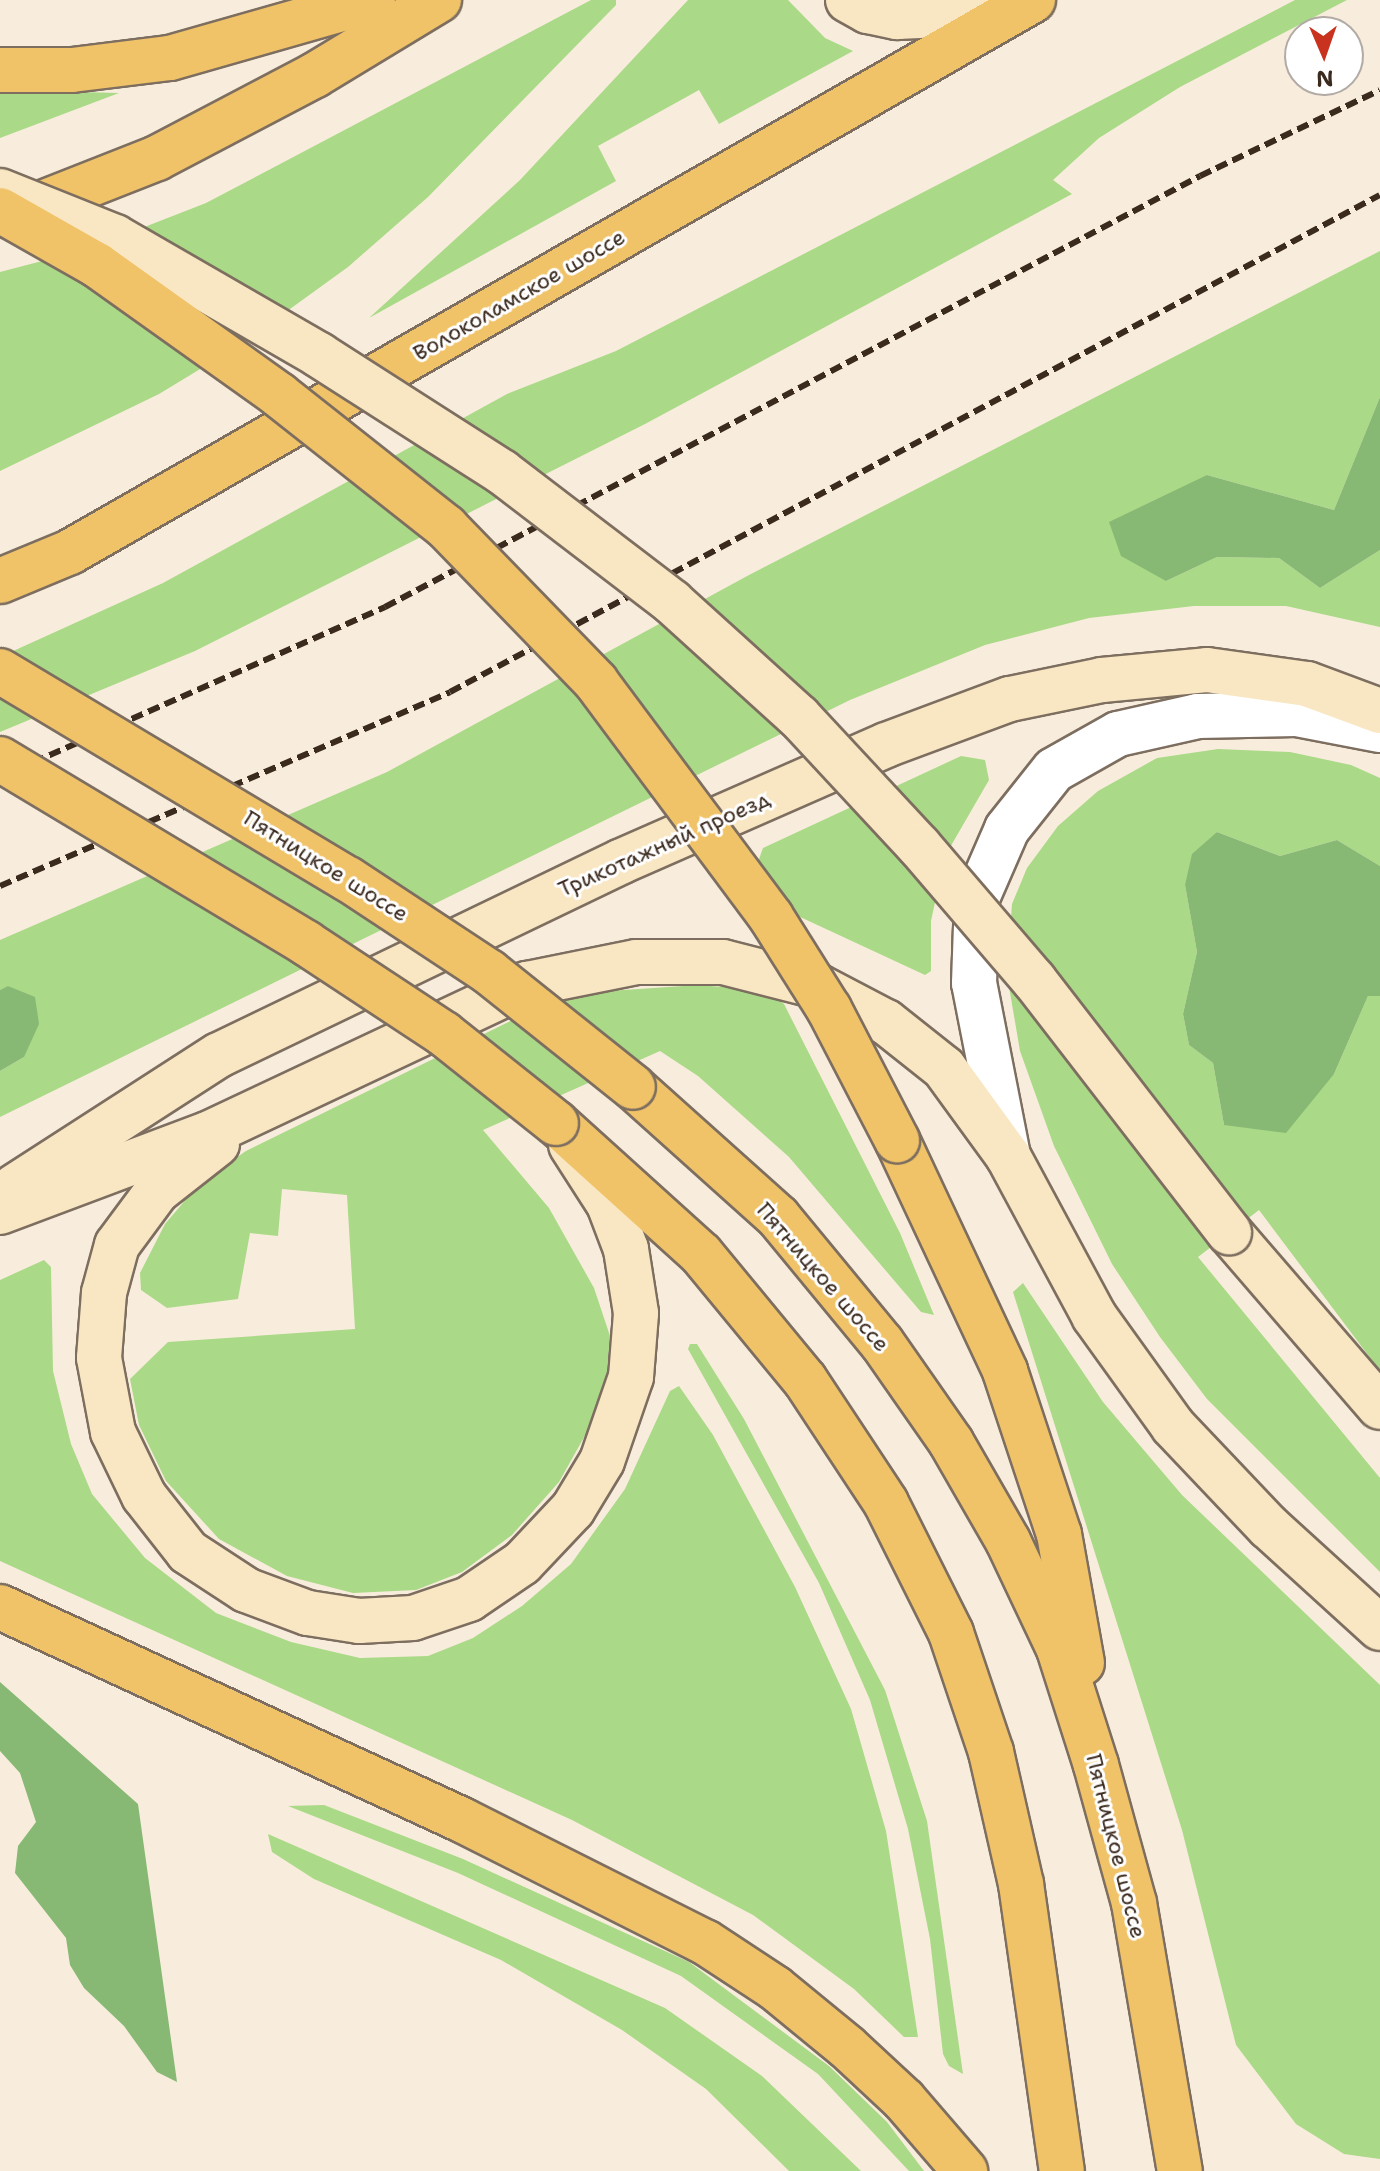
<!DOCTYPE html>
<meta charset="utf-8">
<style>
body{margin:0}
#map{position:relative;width:1380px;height:2171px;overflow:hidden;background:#f8eddc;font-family:"Shantell Sans",sans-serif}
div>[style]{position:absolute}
.green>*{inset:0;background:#aad987}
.forest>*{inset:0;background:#87b974}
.roads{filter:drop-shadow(2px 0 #7d6e60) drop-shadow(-2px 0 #7d6e60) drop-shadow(0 2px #7d6e60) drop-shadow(0 -2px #7d6e60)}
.tertiary>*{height:44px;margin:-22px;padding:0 22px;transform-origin:22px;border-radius:22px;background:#fff}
.secondary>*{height:44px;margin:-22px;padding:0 22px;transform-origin:22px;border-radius:22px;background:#f9e7c3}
.primary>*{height:44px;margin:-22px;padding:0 22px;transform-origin:22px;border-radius:22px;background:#f1c369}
.rail>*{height:6px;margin-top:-3px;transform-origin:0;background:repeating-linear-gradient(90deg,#3b2a1e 0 12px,transparent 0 18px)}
.bridges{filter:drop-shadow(2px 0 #7d6e60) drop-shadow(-2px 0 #7d6e60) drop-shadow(0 2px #7d6e60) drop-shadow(0 -2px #7d6e60)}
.secondary-bridge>*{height:44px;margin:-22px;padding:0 22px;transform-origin:22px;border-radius:22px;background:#f9e7c3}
.primary-bridge>*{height:44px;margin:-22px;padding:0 22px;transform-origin:22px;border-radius:22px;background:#f1c369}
span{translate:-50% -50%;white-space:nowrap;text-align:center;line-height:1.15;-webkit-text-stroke:6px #fff;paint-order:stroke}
.street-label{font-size:22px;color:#3b2a1e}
.north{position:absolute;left:1284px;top:16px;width:80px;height:80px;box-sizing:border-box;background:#fff;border:2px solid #b1aaa5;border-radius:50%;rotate:178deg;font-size:22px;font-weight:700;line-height:32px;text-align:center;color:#3b2a1e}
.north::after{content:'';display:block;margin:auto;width:28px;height:36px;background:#c8321e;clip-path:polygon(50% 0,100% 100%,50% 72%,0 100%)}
</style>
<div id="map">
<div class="green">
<i style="clip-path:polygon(591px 0,616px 0,616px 5px,428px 197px,348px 267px,243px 343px,159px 394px,0 471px,0 272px,88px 249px,206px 203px)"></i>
<i style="clip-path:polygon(688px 0,788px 0,825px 38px,853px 51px,719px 124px,699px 90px,598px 146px,616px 181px,369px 318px,520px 180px)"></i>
<i style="clip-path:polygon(1295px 0,1347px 0,1180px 87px,1099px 138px,1053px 180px,1072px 194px,645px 424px,195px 651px,0 732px,0 657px,163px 583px,507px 394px,616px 351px)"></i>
<i style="clip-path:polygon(0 90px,119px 93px,0 138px)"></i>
<i style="clip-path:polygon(1380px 251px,1380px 397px,1334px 510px,1207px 475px,1166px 581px,1217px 557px,1279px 558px,1320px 588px,1380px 550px,1380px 627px,1286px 606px,1194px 606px,1089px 618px,985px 645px,850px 700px,0 1117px,0 1071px,24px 1057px,9px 986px,0 990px,0 940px,387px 772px,749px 575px)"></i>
<i style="clip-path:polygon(1218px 749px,1290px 752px,1351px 765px,1380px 778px,1380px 866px,1337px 840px,1280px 856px,1217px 832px,1185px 885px,1197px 952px,1183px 1014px,1189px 1045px,1213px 1063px,1224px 1125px,1334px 1074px,1368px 996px,1380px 996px,1380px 1371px,1259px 1210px,1198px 1257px,1380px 1478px,1380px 1572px,1207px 1399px,1160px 1337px,1112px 1264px,1054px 1146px,1020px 1051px,1007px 975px,1012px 904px,1027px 868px,1058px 826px,1098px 791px,1157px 758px)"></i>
<i style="clip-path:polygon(961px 756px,985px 760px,989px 780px,945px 856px,931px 921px,931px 971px,925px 975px,770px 903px,754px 873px,763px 848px)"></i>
<i style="clip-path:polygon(699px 985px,769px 991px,784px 1004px,900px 1233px,934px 1315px,921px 1312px,789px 1157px,698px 1076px,660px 1051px,483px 1130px,549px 1208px,594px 1288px,610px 1336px,607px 1375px,592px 1423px,559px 1482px,512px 1535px,462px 1572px,416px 1590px,353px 1593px,287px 1576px,219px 1539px,166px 1481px,139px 1425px,130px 1379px,168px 1342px,355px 1329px,347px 1195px,282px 1189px,278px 1236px,250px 1233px,238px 1299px,167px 1308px,141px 1290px,140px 1273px,165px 1224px,200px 1183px,246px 1151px,525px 1014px,593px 992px)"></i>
<i style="clip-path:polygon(44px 1260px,51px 1267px,53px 1371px,71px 1444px,92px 1494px,145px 1558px,216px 1613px,291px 1642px,360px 1658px,428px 1656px,473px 1638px,522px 1606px,571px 1564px,625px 1489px,670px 1391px,679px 1386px,713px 1435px,795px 1587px,851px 1709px,886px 1831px,918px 2037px,904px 2037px,854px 1989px,753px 1915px,572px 1820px,0 1561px,0 1280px)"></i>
<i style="clip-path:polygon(1023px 1283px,1103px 1402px,1182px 1495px,1380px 1685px,1380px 2159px,1344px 2154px,1296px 2124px,1236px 2045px,1182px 1830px,1013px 1292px)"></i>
<i style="clip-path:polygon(690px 1344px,697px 1344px,744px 1419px,885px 1690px,927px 1821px,963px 2074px,949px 2066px,943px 2054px,930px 1939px,908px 1829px,870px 1700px,819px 1583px,688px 1349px)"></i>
<i style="clip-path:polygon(324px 1805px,463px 1859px,689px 1962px,829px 2066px,887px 2122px,924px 2171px,909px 2171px,818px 2074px,681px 1976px,458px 1873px,288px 1806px)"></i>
<i style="clip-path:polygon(268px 1834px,665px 2008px,762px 2076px,861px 2171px,789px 2171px,706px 2089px,622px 2030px,501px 1960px,314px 1879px,272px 1852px)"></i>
</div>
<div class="forest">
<i style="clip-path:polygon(1380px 397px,1380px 550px,1320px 588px,1279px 558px,1217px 557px,1166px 581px,1121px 556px,1109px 522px,1207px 475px,1334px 510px)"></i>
<i style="clip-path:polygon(1217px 832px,1280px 856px,1337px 840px,1380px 866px,1380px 996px,1368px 996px,1334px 1074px,1286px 1133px,1224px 1125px,1213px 1063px,1189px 1045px,1183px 1014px,1197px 952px,1185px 885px,1192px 854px)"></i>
<i style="clip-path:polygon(8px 986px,35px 997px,39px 1024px,24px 1057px,0 1071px,0 990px)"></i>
<i style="clip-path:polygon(0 1682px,138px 1804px,177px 2082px,157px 2072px,124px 2026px,84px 1988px,70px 1965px,66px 1938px,15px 1873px,18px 1846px,36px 1822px,20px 1773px,0 1751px)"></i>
</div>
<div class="roads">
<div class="tertiary">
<i style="left:1008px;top:1156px;width:176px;rotate:-101.1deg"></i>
<i style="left:974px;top:983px;width:85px;rotate:-88deg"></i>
<i style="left:977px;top:898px;width:75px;rotate:-66.5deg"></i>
<i style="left:1007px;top:829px;width:75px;rotate:-51.5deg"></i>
<i style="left:1054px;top:770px;width:73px;rotate:-29.4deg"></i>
<i style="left:1118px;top:734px;width:82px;rotate:-12.7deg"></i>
<i style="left:1198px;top:716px;width:98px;rotate:-1.2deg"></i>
<i style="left:1296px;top:714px;width:86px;rotate:10.8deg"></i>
</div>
<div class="secondary">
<i style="left:848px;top:0;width:23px;rotate:29deg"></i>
<i style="left:868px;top:11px;width:30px;rotate:12deg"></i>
<i style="left:897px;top:17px;width:67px;rotate:-2.6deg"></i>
<i style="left:964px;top:14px;width:54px;rotate:-15.1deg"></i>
<i style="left:217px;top:1144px;width:76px;rotate:141.9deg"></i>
<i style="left:157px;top:1191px;width:67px;rotate:126.5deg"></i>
<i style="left:117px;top:1245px;width:50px;rotate:105.2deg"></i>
<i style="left:104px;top:1293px;width:65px;rotate:94.4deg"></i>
<i style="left:99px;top:1358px;width:75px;rotate:79.3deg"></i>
<i style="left:113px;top:1432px;width:71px;rotate:64.2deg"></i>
<i style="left:144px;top:1496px;width:71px;rotate:51.8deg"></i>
<i style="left:188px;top:1552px;width:69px;rotate:33.2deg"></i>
<i style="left:246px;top:1590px;width:66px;rotate:20.4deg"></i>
<i style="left:308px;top:1613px;width:52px;rotate:8.9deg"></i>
<i style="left:359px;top:1621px;width:54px;rotate:-3.2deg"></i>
<i style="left:413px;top:1618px;width:59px;rotate:-18.7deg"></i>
<i style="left:469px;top:1599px;width:64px;rotate:-34.2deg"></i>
<i style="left:522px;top:1563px;width:74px;rotate:-46.6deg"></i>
<i style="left:573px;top:1509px;width:56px;rotate:-58.9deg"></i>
<i style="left:602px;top:1461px;width:89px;rotate:-71deg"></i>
<i style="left:631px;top:1377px;width:64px;rotate:-85.5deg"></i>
<i style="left:636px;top:1313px;width:65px;rotate:-98.9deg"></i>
<i style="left:626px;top:1249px;width:48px;rotate:-110.7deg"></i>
<i style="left:609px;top:1204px;width:70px;rotate:-122.8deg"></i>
<i style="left:14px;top:1187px;width:244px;rotate:-32.8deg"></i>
<i style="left:219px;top:1055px;width:447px;rotate:-25.7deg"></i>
<i style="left:622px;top:861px;width:288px;rotate:-23.7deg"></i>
<i style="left:886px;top:745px;width:132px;rotate:-20.4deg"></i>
<i style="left:1010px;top:699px;width:94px;rotate:-11.7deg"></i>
<i style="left:1102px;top:680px;width:105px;rotate:-5.4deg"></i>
<i style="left:1207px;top:670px;width:101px;rotate:8deg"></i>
<i style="left:1307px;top:684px;width:78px;rotate:20.3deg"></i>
<i style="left:0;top:1212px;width:222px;rotate:-20.6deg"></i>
<i style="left:208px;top:1134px;width:353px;rotate:-25.2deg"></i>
<i style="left:527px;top:984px;width:111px;rotate:-11.4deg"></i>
<i style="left:636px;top:962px;width:87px"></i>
<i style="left:723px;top:962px;width:97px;rotate:14.3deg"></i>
<i style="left:817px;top:986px;width:78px;rotate:27.6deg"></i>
<i style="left:886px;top:1022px;width:74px;rotate:38.4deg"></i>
<i style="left:944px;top:1068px;width:109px;rotate:54deg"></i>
<i style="left:1008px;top:1156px;width:182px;rotate:61.7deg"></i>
<i style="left:1094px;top:1316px;width:135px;rotate:54.3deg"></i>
<i style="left:1173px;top:1426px;width:139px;rotate:46.5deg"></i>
<i style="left:1269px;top:1527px;width:150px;rotate:42.3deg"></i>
<i style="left:1229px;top:1232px;width:231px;rotate:49.2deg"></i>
</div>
<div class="primary">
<i style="left:0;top:70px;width:72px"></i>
<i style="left:72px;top:70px;width:99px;rotate:-7deg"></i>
<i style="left:170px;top:58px;width:211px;rotate:-15.9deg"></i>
<i style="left:10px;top:216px;width:158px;rotate:-21.5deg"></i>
<i style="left:157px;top:158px;width:178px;rotate:-27.7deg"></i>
<i style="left:315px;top:75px;width:145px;rotate:-31.2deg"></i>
<i style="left:0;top:581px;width:76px;rotate:-22.5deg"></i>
<i style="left:70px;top:552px;width:1110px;rotate:-29.82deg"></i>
<i style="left:633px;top:1087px;width:195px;rotate:41.9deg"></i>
<i style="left:778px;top:1217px;width:163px;rotate:50.5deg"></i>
<i style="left:882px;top:1343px;width:121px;rotate:55.1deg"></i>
<i style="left:951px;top:1442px;width:114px;rotate:60.1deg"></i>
<i style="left:1008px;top:1541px;width:119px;rotate:64.7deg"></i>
<i style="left:1059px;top:1649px;width:122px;rotate:72.3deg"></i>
<i style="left:1096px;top:1765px;width:143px;rotate:74.6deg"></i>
<i style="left:1134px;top:1903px;width:272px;rotate:80.3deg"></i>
<i style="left:556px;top:1123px;width:195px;rotate:42.1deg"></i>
<i style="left:701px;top:1254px;width:163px;rotate:50.5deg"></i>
<i style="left:805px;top:1380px;width:147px;rotate:56.6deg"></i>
<i style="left:886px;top:1503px;width:145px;rotate:63.4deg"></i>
<i style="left:951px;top:1633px;width:126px;rotate:71.4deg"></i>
<i style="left:991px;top:1752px;width:135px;rotate:77.2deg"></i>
<i style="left:1021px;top:1884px;width:290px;rotate:81.9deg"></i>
<i style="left:897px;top:1140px;width:255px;rotate:64.9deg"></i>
<i style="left:1005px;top:1371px;width:172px;rotate:71.7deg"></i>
<i style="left:1059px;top:1534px;width:131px;rotate:79.9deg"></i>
<i style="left:0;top:1607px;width:509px;rotate:24.75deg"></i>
<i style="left:462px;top:1820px;width:272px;rotate:26.7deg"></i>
<i style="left:705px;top:1942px;width:84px;rotate:33.3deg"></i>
<i style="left:775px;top:1988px;width:93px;rotate:39.3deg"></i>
<i style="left:847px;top:2047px;width:78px;rotate:42.9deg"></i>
<i style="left:904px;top:2100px;width:94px;rotate:49.3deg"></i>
</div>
</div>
<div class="rail">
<i style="left:0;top:777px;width:421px;rotate:-23.8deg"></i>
<i style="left:385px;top:607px;width:922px;rotate:-27.87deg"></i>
<i style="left:1200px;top:176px;width:199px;rotate:-25.5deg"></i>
<i style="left:0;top:886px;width:490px;rotate:-23.3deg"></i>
<i style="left:450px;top:692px;width:1054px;rotate:-28.12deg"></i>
</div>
<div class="bridges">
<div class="secondary-bridge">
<i style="left:0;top:191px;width:124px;rotate:21.8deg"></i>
<i style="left:115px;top:237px;width:236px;rotate:30deg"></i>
<i style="left:319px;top:355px;width:217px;rotate:32.6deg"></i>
<i style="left:502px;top:472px;width:214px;rotate:37.4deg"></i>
<i style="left:672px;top:602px;width:171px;rotate:42.2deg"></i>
<i style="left:799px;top:717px;width:176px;rotate:47.1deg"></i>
<i style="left:919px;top:846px;width:177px;rotate:49.4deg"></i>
<i style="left:1034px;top:980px;width:319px;rotate:52.3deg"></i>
</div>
<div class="primary-bridge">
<i style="left:0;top:210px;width:112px;rotate:29.6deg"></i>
<i style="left:97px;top:265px;width:224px;rotate:35.5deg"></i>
<i style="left:279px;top:395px;width:213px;rotate:38.3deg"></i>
<i style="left:446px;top:527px;width:216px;rotate:45.9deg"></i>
<i style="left:596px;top:682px;width:293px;rotate:53.3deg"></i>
<i style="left:771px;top:917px;width:109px;rotate:57.8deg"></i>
<i style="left:829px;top:1009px;width:148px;rotate:62.6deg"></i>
<i style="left:0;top:671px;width:405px;rotate:30.9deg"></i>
<i style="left:348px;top:879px;width:169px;rotate:33.4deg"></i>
<i style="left:489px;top:972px;width:184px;rotate:38.6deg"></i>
<i style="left:0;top:759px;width:357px;rotate:31deg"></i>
<i style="left:306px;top:943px;width:165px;rotate:33.4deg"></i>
<i style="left:444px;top:1034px;width:143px;rotate:38.5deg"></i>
</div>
</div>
<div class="street-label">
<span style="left:519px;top:295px;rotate:-30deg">Волоколамское шоссе</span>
<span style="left:664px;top:844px;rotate:-24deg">Трикотажный проезд</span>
<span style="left:326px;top:866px;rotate:32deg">Пятницкое шоссе</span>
<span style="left:823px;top:1277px;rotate:49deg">Пятницкое шоссе</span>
<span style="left:1116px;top:1846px;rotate:76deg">Пятницкое шоссе</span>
</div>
<div class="north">N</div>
</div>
